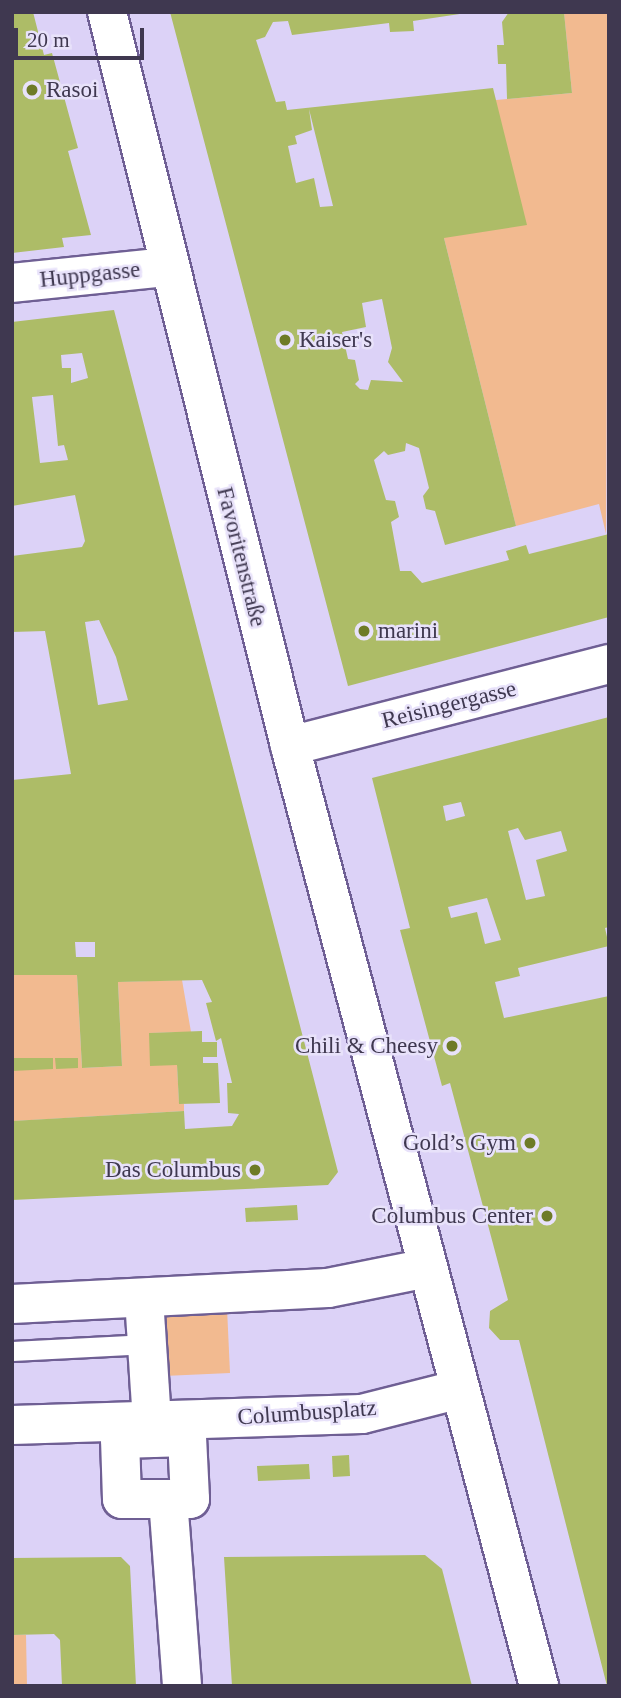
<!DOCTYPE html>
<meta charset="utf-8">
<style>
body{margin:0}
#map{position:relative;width:621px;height:1698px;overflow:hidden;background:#dcd2f7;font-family:Georgia,serif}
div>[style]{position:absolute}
.green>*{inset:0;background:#f2ba90}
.building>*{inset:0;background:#adbc67}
.roads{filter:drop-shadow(2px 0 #6f5f94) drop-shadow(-2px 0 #6f5f94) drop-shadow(0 2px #6f5f94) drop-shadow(0 -2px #6f5f94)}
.lane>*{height:19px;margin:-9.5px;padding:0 9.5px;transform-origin:9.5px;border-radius:9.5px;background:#fff}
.street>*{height:38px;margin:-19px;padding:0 19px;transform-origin:19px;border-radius:19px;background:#fff}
.dots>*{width:19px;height:19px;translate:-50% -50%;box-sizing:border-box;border:4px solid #e8e2fa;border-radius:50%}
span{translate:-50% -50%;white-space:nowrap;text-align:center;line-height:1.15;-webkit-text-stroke:5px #e8e2fa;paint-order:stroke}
.poi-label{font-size:23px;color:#3f3850}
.left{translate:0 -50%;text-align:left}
.right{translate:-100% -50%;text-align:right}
.street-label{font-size:23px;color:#3f3850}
.frame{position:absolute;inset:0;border:14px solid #3f3850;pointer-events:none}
.scale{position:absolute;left:14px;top:28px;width:130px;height:32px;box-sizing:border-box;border:4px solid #3f3850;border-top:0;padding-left:9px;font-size:21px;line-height:24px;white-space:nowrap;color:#3f3850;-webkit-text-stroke:5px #e8e2fa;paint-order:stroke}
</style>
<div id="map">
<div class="green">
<i style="clip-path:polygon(564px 12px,609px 12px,606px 534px,599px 504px,516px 526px,444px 238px,496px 100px,572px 93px)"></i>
<i style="clip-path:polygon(12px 975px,77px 975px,82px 1068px,122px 1066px,118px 982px,182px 980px,191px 1032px,149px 1033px,177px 1065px,179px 1103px,184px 1104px,184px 1111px,14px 1121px)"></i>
<i style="clip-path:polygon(227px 1308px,230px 1373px,164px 1376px,161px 1312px)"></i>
<i style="clip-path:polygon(12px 1635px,26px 1635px,27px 1686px,12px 1686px)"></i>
</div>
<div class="building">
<i style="clip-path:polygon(12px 12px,33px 12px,44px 55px,52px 53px,78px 148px,68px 151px,91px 235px,62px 238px,64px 247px,12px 253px)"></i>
<i style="clip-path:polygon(evenodd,170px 12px,473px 12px,413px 21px,414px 31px,390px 32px,389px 23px,292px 35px,288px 21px,273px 22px,265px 37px,256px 40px,276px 102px,285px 101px,287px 110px,493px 88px,527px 225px,444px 238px,516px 526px,445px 545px,435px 511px,426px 509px,423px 496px,429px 488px,419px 448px,406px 443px,405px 451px,388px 455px,384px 451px,374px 460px,386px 500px,395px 501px,399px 517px,391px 522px,400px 571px,411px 571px,422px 583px,509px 560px,506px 551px,526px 545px,529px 554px,609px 534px,609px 617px,348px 686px,170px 12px,309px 109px,333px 206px,320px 207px,314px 178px,296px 183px,288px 146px,297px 144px,295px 136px,312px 130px,309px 109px,170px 12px,382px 299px,392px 348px,388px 362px,403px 382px,371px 380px,368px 390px,360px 389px,355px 384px,359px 380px,355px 360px,348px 359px,342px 332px,366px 327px,362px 303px,382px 299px)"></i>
<i style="clip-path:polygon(509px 12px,564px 12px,572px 93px,507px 99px,506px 64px,498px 64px,497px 45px,504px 45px,502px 22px)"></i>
<i style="clip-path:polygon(evenodd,114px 310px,338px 1172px,328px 1185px,12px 1200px,12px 1121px,184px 1111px,185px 1129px,232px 1126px,239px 1114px,228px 1113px,227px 1083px,232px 1083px,221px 1038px,216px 1041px,206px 1003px,212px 1002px,202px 980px,118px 982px,122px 1066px,82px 1068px,77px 975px,12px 975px,12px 780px,71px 774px,45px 631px,12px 632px,12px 556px,82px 547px,85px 541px,75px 495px,12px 506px,12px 322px,114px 310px,82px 353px,88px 378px,71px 383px,71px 368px,62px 368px,61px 355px,82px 353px,114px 310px,53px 395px,58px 446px,64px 445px,68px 460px,40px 463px,32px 397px,53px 395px,114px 310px,99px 620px,116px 657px,128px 700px,98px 705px,85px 622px,99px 620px,114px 310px,75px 942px,95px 942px,95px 957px,76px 957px,75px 942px)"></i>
<i style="clip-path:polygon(evenodd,609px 717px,609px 927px,605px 928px,609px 946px,518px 968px,520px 976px,495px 982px,504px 1018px,609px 996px,607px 1686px,519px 1340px,500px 1340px,489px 1328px,490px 1311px,508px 1300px,450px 1083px,442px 1086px,400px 930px,410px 928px,372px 778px,609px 717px,461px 802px,465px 816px,446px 821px,443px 806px,461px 802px,609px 717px,518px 828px,525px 840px,561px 831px,567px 851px,536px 860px,545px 896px,526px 900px,508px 831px,518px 828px,609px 717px,487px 898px,501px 940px,485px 944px,477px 912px,451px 918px,448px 907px,487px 898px)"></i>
<i style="clip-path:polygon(202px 1031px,202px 1042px,217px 1042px,217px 1057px,203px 1057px,203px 1063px,218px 1063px,220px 1103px,179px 1104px,177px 1065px,150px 1066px,149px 1033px)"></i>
<i style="clip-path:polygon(12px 1058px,53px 1058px,53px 1069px,12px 1071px)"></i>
<i style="clip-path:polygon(55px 1058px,78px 1058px,78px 1068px,56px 1069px)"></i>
<i style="clip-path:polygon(297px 1205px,298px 1220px,246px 1222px,245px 1208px)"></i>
<i style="clip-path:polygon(349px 1455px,350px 1476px,333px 1477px,332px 1456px)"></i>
<i style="clip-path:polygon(309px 1464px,310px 1479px,258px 1481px,257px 1466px)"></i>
<i style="clip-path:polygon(425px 1555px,442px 1569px,472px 1686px,232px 1686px,224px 1557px)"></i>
<i style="clip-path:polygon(121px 1557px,130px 1566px,136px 1686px,62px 1686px,60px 1640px,54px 1634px,12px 1635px,12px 1558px)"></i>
</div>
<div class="roads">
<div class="lane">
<i style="left:12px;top:1351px;width:117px;rotate:-2.9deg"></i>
</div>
<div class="street">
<i style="left:107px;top:12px;width:756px;rotate:76deg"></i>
<i style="left:290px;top:746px;width:972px;rotate:75.16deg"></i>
<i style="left:12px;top:283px;width:157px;rotate:-5.9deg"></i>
<i style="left:290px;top:746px;width:329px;rotate:-14.4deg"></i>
<i style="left:144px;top:1298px;width:140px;rotate:86.3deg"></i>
<i style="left:12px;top:1304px;width:316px;rotate:-2.9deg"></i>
<i style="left:328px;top:1288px;width:101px;rotate:-11.4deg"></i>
<i style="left:12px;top:1425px;width:350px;rotate:-1.8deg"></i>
<i style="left:362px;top:1414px;width:101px;rotate:-14.3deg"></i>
<i style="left:187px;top:1437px;width:62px;rotate:87.2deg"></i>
<i style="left:190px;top:1499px;width:68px;rotate:180deg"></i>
<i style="left:122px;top:1499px;width:60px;rotate:-91.9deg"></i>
<i style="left:120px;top:1439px;width:67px;rotate:-1.7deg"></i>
<i style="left:168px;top:1499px;width:188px;rotate:85.7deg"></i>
</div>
</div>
<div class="dots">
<i style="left:32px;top:90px;background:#6e7b27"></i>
<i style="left:285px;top:340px;background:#6e7b27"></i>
<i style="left:364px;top:631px;background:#6e7b27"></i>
<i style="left:452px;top:1046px;background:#6e7b27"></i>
<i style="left:530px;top:1143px;background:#6e7b27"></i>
<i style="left:255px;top:1170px;background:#6e7b27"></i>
<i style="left:547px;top:1216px;background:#6e7b27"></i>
</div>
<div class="poi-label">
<span class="left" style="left:46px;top:90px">Rasoi</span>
<span class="left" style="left:299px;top:340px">Kaiser's</span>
<span class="left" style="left:378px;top:631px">marini</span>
<span class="right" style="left:438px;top:1046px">Chili &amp; Cheesy</span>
<span class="right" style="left:516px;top:1143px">Gold’s Gym</span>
<span class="right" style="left:241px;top:1170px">Das Columbus</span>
<span class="right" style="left:533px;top:1216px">Columbus Center</span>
</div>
<div class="street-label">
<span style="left:90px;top:275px;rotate:-6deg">Huppgasse</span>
<span style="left:241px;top:557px;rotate:76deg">Favoritenstraße</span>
<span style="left:449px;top:705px;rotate:-14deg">Reisingergasse</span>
<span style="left:307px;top:1413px;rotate:-4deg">Columbusplatz</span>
</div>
<div class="frame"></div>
<div class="scale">20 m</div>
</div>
